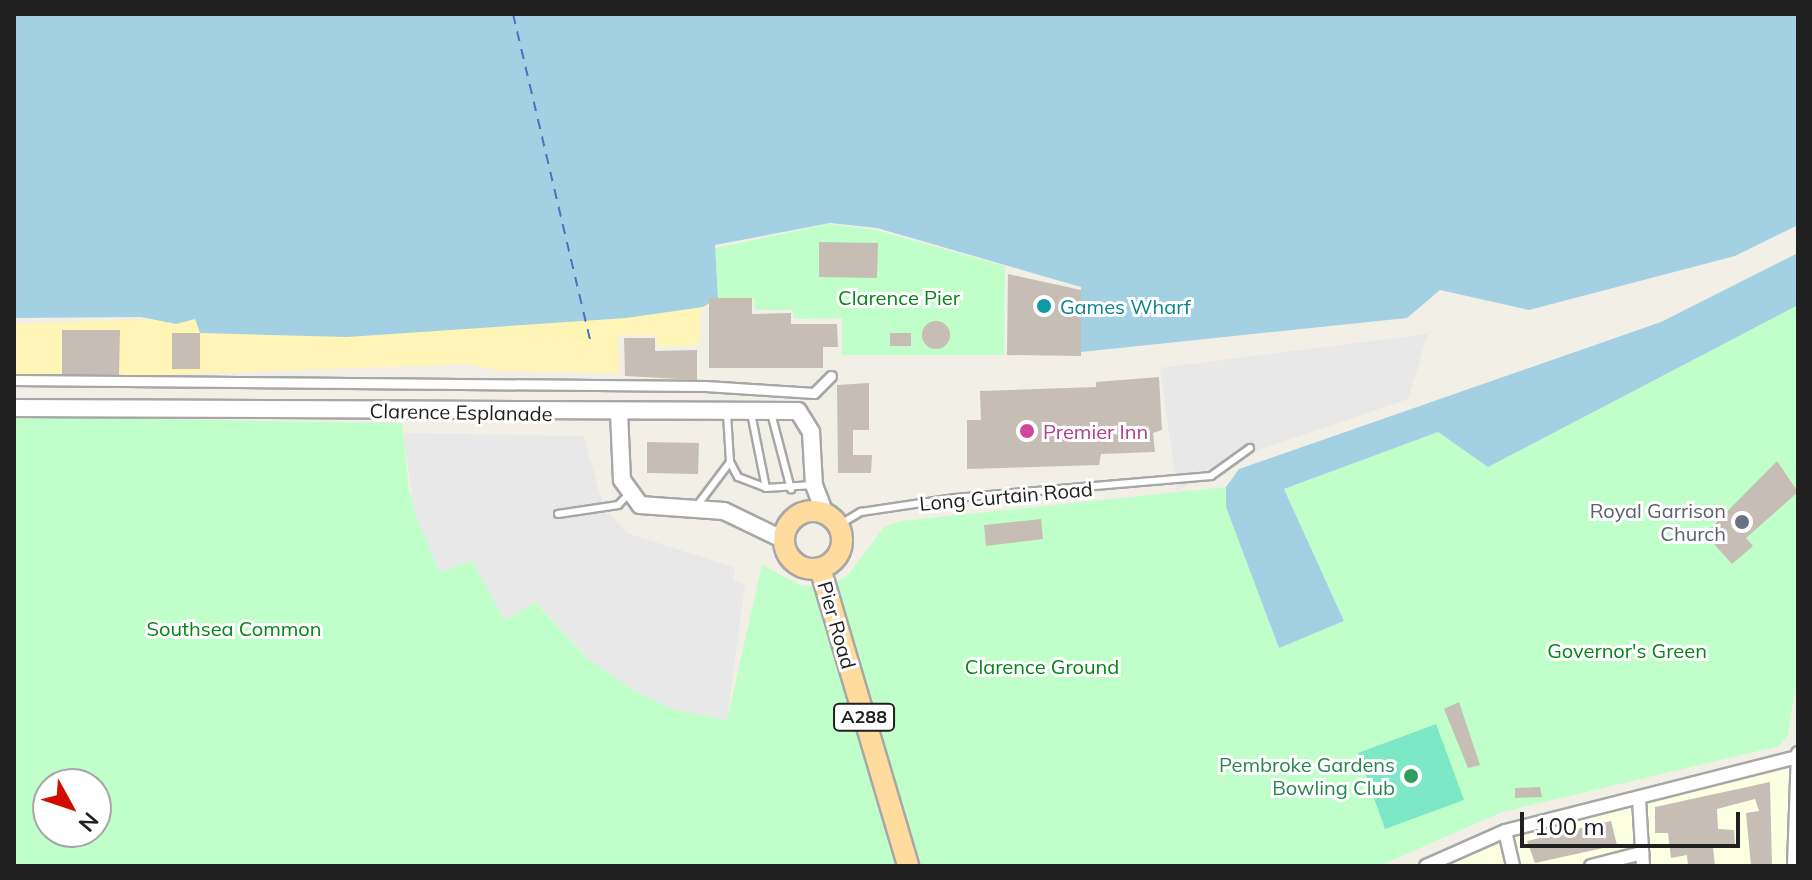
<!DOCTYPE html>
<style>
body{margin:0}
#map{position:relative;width:1812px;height:880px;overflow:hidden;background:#f2efe6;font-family:Mulish,sans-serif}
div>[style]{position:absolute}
.education>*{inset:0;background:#fdffe2}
.sand>*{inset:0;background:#fff5b7}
.park>*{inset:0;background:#c0ffc9}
.pitch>*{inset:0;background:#7de8c5}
.parking>*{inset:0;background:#e8e8e8}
.water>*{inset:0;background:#a3d0e3}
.ferry>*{height:2px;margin-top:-1px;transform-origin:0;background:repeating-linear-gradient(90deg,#4277ba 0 10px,transparent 0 18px)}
.building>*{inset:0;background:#c6beb5}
.round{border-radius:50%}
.roads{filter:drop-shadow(2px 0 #a7a7a7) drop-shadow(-2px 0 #a7a7a7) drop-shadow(0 2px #a7a7a7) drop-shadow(0 -2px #a7a7a7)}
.service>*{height:6px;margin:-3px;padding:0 3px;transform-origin:3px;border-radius:3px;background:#fff}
.pedestrian>*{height:9px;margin:-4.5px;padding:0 4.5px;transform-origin:4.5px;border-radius:4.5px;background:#fff}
.minor>*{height:12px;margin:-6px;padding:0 6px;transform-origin:6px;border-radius:6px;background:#fff}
.tertiary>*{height:16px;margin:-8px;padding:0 8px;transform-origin:8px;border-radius:8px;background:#fff}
.primary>*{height:20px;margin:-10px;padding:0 10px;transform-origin:10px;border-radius:10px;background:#ffdb9e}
.primary>.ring{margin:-10px;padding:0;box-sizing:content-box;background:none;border:20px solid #ffdb9e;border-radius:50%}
.dots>*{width:22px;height:22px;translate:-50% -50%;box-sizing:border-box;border:4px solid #fff;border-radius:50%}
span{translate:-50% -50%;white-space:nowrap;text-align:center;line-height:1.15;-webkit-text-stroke:6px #fff;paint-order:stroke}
.shield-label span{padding:2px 6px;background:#fff;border:2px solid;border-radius:6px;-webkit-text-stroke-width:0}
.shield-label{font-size:18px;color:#202020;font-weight:700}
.park-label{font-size:20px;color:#028615}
.culture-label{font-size:20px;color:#0d838f}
.left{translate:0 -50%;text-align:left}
.street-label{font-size:20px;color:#202020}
.hotel-label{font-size:20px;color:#b23c85}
.worship-label{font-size:20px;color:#5b616d}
.right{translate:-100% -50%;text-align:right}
.leisure-label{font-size:20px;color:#27864d}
.frame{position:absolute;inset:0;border:16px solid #202020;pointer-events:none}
.north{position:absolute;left:32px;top:768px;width:80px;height:80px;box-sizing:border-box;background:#fff;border:2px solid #a6a6a6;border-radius:50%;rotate:130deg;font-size:22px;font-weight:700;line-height:32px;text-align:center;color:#202020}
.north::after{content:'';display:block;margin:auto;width:28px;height:36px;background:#d10d00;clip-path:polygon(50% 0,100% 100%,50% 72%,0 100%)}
.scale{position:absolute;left:1520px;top:812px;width:220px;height:36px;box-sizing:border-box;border:4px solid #202020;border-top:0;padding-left:10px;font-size:24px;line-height:28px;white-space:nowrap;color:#202020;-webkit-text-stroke:6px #fff;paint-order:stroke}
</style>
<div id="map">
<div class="education">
<i style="clip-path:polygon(1798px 758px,1798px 866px,1425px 866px,1505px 831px)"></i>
</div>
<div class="sand">
<i style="clip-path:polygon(718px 298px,701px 311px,699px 345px,658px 347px,656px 335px,617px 335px,620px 373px,502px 371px,467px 364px,14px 380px,14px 324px)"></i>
</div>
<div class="park">
<i style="clip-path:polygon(829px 224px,876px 230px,1005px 266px,1004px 355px,842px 355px,842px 318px,794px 319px,792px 310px,755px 310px,754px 298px,718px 298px,715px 248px)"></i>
<i style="clip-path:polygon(evenodd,1798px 305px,1798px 672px,1788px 735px,1779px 746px,1502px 812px,1379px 866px,14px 866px,14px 417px,402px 423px,409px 490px,440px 571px,472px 561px,505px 620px,535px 602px,587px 658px,727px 720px,762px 565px,802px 586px,829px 586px,848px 575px,884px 527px,902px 521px,1226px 487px,1279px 647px,1344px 621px,1284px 489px,1438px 432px,1488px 467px,1798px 305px,48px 784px,96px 784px,96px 832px,48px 832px,48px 784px)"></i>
</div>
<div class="pitch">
<i style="clip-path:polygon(1436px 724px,1464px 800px,1385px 829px,1358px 753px)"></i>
</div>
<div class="parking">
<i style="clip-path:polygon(1428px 334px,1408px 399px,1246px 454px,1177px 491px,1160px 368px)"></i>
<i style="clip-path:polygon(403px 433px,584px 436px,604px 508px,627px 533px,735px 568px,733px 580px,745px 585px,727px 720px,675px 710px,636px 692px,587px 658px,536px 602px,505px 620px,472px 561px,440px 572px,415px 515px)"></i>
</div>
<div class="water">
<i style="clip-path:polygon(14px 14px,1798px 14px,1798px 225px,1735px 256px,1529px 310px,1440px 290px,1407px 318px,1081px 352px,1081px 287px,877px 228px,830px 223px,715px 245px,718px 298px,703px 307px,626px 318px,347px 337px,200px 333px,195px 319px,176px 324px,141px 317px,14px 318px)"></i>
<i style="clip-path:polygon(1798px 253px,1798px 305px,1488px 467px,1438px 432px,1284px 489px,1344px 621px,1279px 648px,1226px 507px,1226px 487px,1239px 469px,1661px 322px)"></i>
</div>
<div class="ferry">
<i style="left:513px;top:14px;width:342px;rotate:76.7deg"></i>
</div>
<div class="building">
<i style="clip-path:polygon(819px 242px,878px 243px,877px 278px,819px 277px)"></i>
<i style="clip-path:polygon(1008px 274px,1081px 290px,1081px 356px,1007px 355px)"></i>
<i style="clip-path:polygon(709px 298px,752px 298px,752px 314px,791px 313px,791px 324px,837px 324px,838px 347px,823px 347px,823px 368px,709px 368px)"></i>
<i class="round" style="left:922px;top:321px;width:28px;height:28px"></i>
<i style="clip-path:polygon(62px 330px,120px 330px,119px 376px,62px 376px)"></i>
<i style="clip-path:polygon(172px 333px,200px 333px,200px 369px,172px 369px)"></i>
<i style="clip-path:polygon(890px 333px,911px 333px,911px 346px,890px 346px)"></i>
<i style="clip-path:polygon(624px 338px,655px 338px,655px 351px,697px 350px,697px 380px,625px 376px)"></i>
<i style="clip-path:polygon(1159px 377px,1162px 430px,1153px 433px,1155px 452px,1101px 454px,1099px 465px,967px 469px,967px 420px,981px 420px,980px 391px,1096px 387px,1096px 382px)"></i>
<i style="clip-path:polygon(869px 383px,869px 430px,853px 430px,853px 455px,872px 455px,871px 473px,838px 473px,837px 385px)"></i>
<i style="clip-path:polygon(647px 442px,699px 443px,698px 474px,647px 473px)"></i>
<i style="clip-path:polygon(1777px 461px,1798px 492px,1746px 538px,1753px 546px,1732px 564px,1705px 534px)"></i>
<i style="clip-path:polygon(1041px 519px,1043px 539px,986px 546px,984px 525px)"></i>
<i style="clip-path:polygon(1459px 702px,1480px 765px,1468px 768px,1444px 709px)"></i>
<i style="clip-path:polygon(1770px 782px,1772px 866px,1751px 866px,1746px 813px,1759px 811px,1755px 799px,1717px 809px,1718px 829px,1734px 830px,1735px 844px,1713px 847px,1715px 866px,1688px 866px,1687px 855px,1671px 858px,1668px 833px,1655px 833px,1655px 807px)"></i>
<i style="clip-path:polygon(1540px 787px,1542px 797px,1515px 798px,1515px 788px)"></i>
<i style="clip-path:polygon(1611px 821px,1617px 845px,1535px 863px,1527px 841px)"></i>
</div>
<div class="roads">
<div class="service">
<i style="left:751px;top:413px;width:76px;rotate:78.7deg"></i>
<i style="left:771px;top:413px;width:79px;rotate:75.3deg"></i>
<i style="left:727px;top:414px;width:48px;rotate:86.4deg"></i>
<i style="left:730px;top:462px;width:17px;rotate:62deg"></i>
<i style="left:738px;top:477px;width:30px;rotate:21deg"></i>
<i style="left:766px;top:488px;width:47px;rotate:-3.7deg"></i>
<i style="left:696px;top:507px;width:56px;rotate:-52.9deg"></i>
<i style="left:558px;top:514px;width:61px;rotate:-8.5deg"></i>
<i style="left:618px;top:505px;width:16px;rotate:-45deg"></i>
<i style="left:839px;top:525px;width:26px;rotate:-31deg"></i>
<i style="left:861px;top:512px;width:95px;rotate:-8.5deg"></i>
<i style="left:955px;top:498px;width:257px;rotate:-4.9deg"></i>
<i style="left:1211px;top:476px;width:48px;rotate:-35.7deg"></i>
</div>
<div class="pedestrian">
<i style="left:14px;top:380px;width:691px;rotate:0.5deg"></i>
<i style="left:705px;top:386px;width:109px;rotate:3.7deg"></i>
<i style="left:814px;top:393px;width:24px;rotate:-45deg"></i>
</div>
<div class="minor">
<i style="left:1639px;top:799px;width:67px;rotate:86.6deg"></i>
<i style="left:1505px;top:831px;width:36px;rotate:77deg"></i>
<i style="left:1426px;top:866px;width:86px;rotate:-23.9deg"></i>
<i style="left:1505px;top:831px;width:302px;rotate:-14.2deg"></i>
<i style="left:1591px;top:866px;width:53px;rotate:-14.3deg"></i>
<i style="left:1794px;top:866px;width:113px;rotate:-88deg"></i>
</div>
<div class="tertiary">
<i style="left:14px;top:408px;width:784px;rotate:0.22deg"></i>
<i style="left:798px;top:411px;width:25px;rotate:58deg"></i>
<i style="left:811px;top:432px;width:53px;rotate:86.8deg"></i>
<i style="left:814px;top:485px;width:30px;rotate:69deg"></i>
<i style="left:619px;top:412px;width:68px;rotate:87.5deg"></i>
<i style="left:622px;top:480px;width:31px;rotate:54deg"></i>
<i style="left:640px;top:505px;width:84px;rotate:4.1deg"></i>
<i style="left:724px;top:511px;width:67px;rotate:25.8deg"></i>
</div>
<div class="primary">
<i class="ring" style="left:784px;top:511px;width:38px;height:38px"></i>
<i style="left:820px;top:568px;width:311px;rotate:73.5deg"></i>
</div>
</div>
<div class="dots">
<i style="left:1044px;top:306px;background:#0f9aa8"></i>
<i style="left:1027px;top:431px;background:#d1479c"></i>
<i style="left:1742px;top:522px;background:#6b7280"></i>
<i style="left:1411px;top:776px;background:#2e9e5b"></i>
</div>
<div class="shield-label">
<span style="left:864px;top:717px">A288</span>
</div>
<div class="park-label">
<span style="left:899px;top:297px">Clarence Pier</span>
<span style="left:234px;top:628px">Southsea Common</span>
<span style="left:1627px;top:650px">Governor's Green</span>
<span style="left:1042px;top:666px">Clarence Ground</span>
</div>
<div class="culture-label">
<span class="left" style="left:1060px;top:306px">Games Wharf</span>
</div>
<div class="street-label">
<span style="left:461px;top:412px;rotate:1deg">Clarence Esplanade</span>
<span style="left:1006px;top:496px;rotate:-5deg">Long Curtain Road</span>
<span style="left:837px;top:625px;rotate:74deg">Pier Road</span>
</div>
<div class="hotel-label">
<span class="left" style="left:1043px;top:431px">Premier Inn</span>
</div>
<div class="worship-label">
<span class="right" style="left:1726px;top:522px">Royal Garrison<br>Church</span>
</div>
<div class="leisure-label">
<span class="right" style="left:1395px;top:776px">Pembroke Gardens<br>Bowling Club</span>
</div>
<div class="frame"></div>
<div class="north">N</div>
<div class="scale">100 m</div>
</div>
